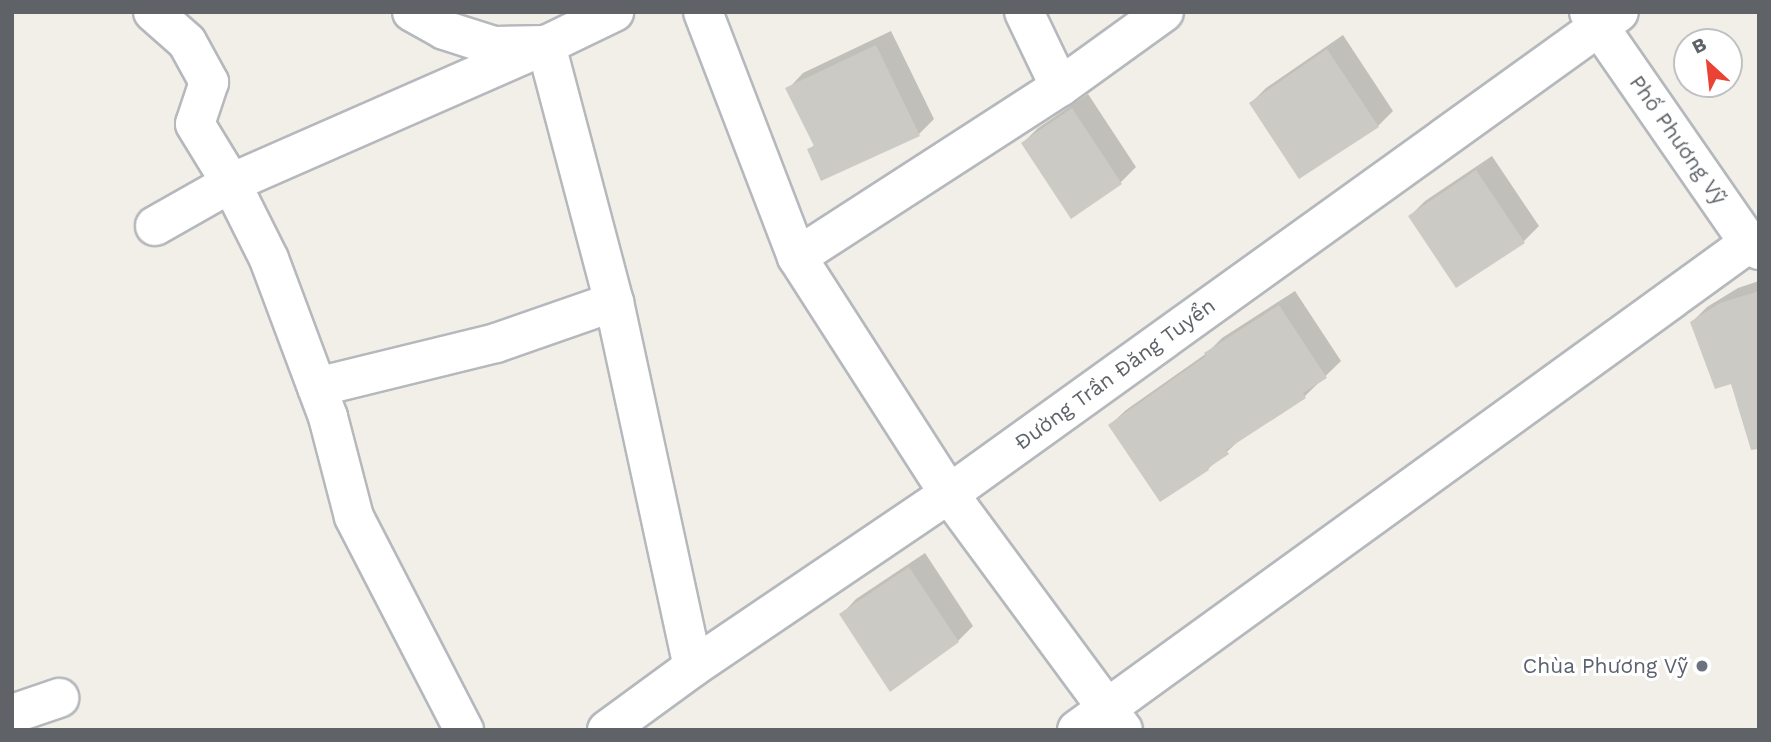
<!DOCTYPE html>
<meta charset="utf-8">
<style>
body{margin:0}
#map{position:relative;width:1771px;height:742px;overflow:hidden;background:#f1efe8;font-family:"Work Sans",sans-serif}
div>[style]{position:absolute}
.shadow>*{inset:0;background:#0003}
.building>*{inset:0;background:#cccac5}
.roads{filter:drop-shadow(2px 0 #b5b8bc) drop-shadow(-2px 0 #b5b8bc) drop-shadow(0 2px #b5b8bc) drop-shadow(0 -2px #b5b8bc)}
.street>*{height:38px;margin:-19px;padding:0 19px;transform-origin:19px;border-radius:19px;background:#fff}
.dots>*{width:19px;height:19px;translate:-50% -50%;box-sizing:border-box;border:4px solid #fff;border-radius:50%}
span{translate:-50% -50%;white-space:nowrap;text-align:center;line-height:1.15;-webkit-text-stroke:6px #fff;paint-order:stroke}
.street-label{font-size:21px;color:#5f6368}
.worship-label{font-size:21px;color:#5b616d}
.right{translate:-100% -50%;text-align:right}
.frame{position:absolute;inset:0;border:14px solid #5f6368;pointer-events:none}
.north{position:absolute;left:1673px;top:28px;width:70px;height:70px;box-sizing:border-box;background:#fff;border:2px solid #bfc1c3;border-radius:50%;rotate:333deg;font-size:19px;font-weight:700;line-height:28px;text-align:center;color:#5f6368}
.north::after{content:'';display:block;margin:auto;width:24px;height:32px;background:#ea4335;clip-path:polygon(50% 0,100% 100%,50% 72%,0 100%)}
</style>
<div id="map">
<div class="shadow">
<i style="clip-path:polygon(891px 31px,934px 119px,919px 134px,809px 150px,815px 144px,788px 89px,803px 73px)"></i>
<i style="clip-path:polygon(1343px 35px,1393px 111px,1378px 126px,1251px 103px,1266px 88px)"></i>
<i style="clip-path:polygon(1088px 94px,1136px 167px,1121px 182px,1072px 217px,1023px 143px,1038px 128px)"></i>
<i style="clip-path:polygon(1492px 156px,1539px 226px,1523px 242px,1410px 216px,1425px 201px)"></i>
<i style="clip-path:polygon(1759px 281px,1759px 389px,1732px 382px,1692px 322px,1707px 307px,1738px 288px)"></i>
<i style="clip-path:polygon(1295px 291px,1341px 361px,1305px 396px,1243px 437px,1208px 469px,1110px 425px,1126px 410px,1207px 353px,1222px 338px)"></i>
<i style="clip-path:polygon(925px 553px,973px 626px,958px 641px,841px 615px,856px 599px)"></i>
</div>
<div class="building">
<i style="clip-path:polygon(876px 45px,920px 136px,821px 181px,807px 149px,814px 146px,785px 88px)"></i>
<i style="clip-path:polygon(1327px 49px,1379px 127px,1299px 179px,1249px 103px)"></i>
<i style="clip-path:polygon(1072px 108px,1122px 184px,1071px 219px,1021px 143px)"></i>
<i style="clip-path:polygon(1476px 170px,1525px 243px,1456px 288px,1408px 216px)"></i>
<i style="clip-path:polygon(1759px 291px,1759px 449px,1751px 450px,1731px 384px,1715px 389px,1690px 322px,1720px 303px)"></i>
<i style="clip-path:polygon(1279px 305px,1327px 378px,1303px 393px,1306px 398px,1226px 450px,1229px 454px,1208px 468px,1209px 470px,1160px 502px,1108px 425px,1206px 356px,1204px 353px)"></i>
<i style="clip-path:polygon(909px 567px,959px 642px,890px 692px,839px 614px)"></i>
</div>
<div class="roads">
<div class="street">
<i style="left:153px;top:12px;width:45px;rotate:41.4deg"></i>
<i style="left:187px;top:42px;width:46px;rotate:61.2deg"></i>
<i style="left:209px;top:82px;width:44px;rotate:108.4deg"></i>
<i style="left:195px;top:124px;width:69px;rotate:58.6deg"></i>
<i style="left:231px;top:183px;width:85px;rotate:63.4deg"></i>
<i style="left:269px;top:259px;width:169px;rotate:69.5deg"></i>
<i style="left:328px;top:417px;width:103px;rotate:75.4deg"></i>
<i style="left:354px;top:517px;width:240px;rotate:62.7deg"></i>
<i style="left:412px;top:12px;width:37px;rotate:29deg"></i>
<i style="left:444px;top:30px;width:52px;rotate:17.7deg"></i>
<i style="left:494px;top:46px;width:52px;rotate:-1.1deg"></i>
<i style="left:546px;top:45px;width:76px;rotate:-25.9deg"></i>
<i style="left:703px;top:12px;width:262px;rotate:69deg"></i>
<i style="left:797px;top:257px;width:282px;rotate:57.3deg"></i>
<i style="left:949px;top:494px;width:293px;rotate:53.6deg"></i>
<i style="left:1024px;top:12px;width:83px;rotate:64.4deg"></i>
<i style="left:1589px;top:12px;width:281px;rotate:55.3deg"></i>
<i style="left:1749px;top:243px;width:12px;rotate:35deg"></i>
<i style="left:155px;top:226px;width:87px;rotate:-29.5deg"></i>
<i style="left:231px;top:183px;width:344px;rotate:-23.7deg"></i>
<i style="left:546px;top:45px;width:266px;rotate:75.2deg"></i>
<i style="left:614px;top:302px;width:373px;rotate:77.8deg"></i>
<i style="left:797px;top:257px;width:313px;rotate:-32.9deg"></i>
<i style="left:1060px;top:87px;width:128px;rotate:-35.8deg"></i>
<i style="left:317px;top:387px;width:184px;rotate:-13.8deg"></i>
<i style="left:496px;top:343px;width:125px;rotate:-19.2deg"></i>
<i style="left:12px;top:714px;width:50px;rotate:-18.8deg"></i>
<i style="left:607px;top:730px;width:107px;rotate:-36.2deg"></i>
<i style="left:693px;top:667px;width:309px;rotate:-34.1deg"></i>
<i style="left:949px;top:494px;width:825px;rotate:-35.73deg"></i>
<i style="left:1077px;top:730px;width:830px;rotate:-35.93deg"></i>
</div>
</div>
<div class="dots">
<i style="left:1702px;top:666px;background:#6b7280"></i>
</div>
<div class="street-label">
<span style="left:1678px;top:140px;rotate:55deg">Phố Phương Vỹ</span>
<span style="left:1115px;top:374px;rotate:-36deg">Đường Trần Đăng Tuyển</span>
</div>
<div class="worship-label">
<span class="right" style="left:1688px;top:666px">Chùa Phương Vỹ</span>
</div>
<div class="frame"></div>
<div class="north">B</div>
</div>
